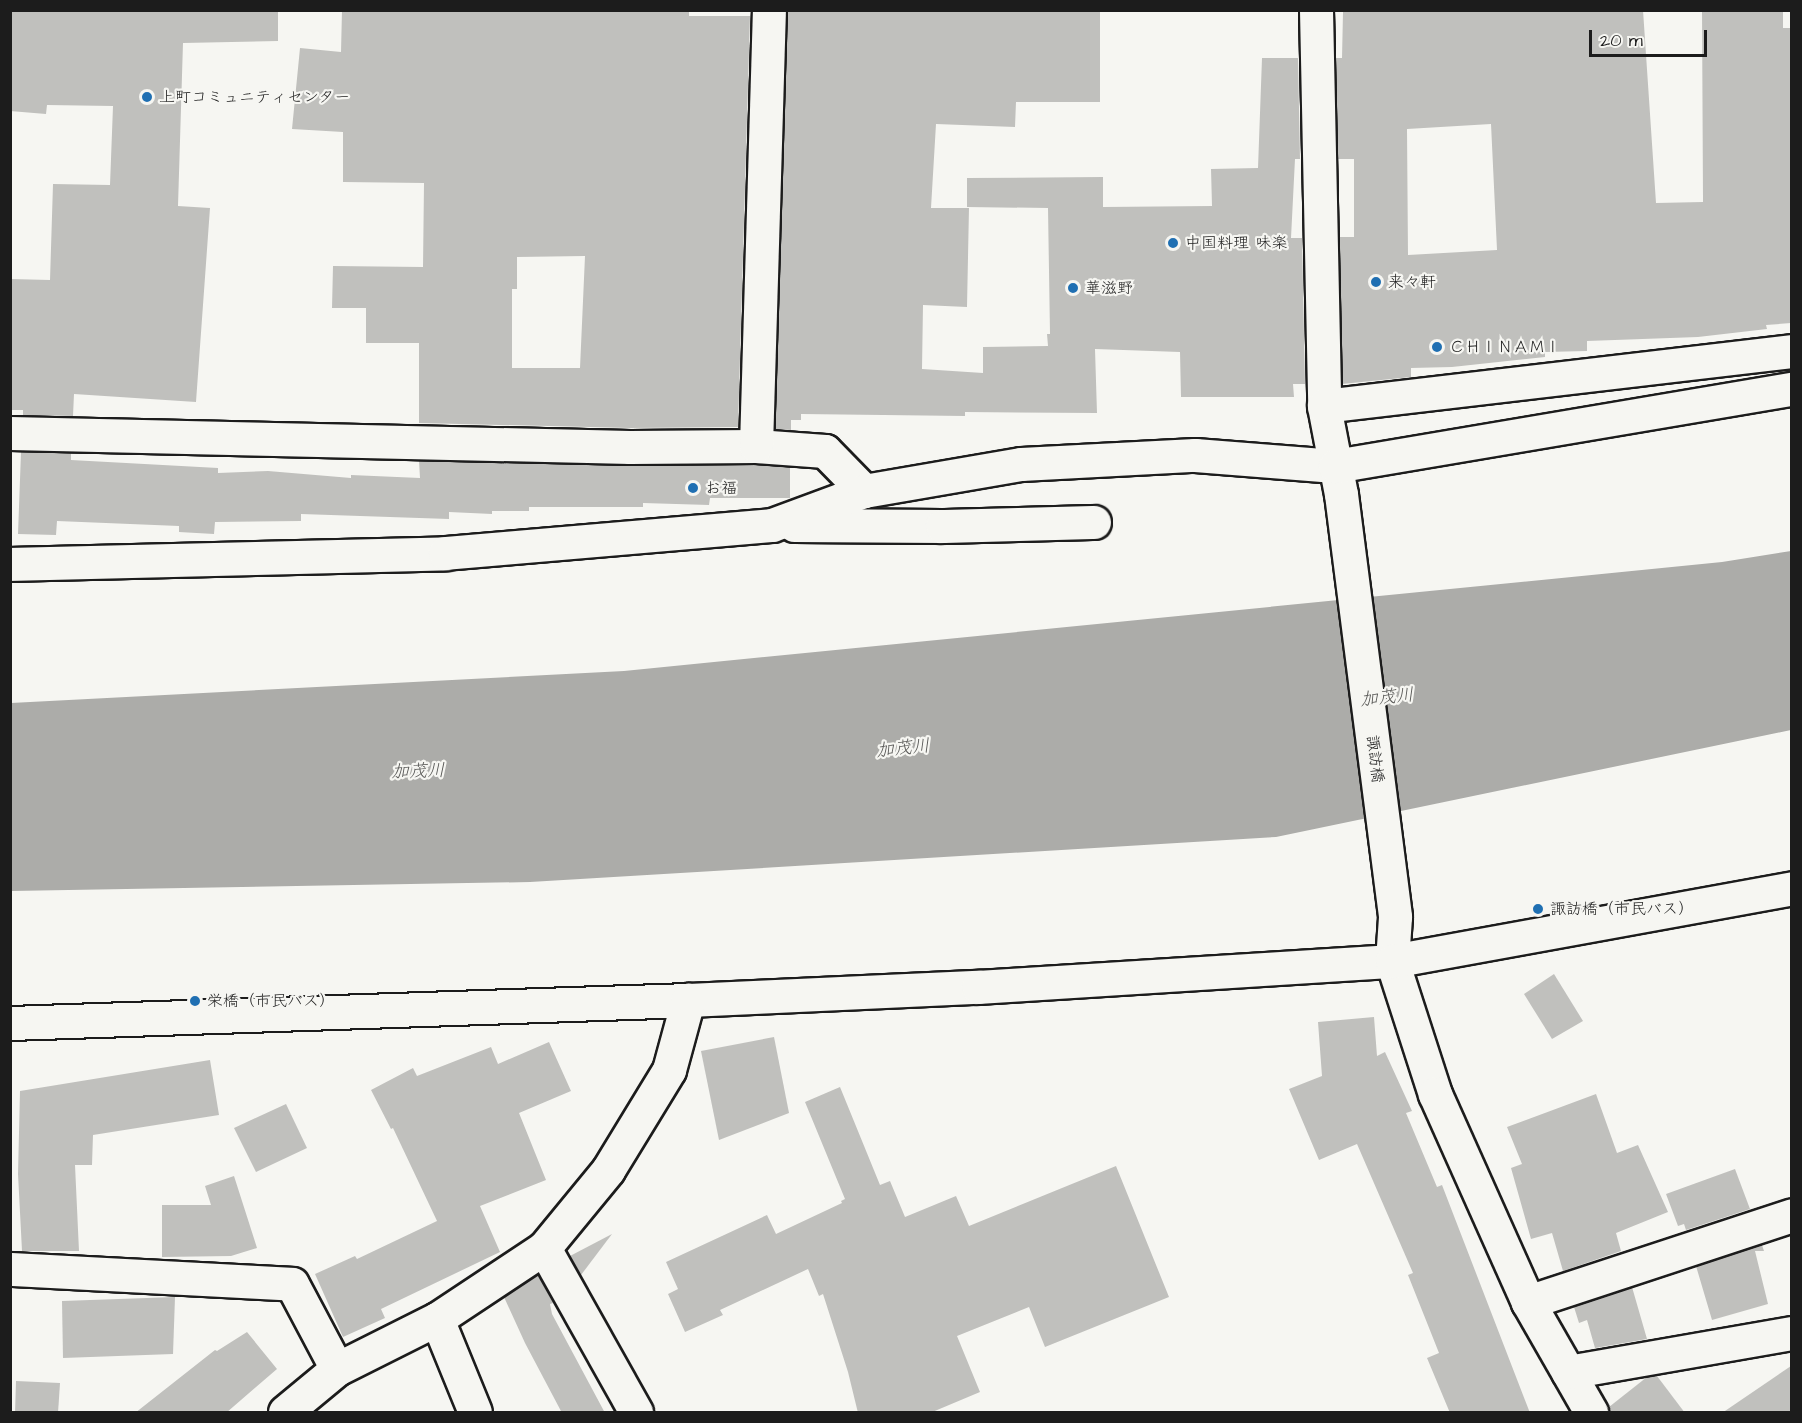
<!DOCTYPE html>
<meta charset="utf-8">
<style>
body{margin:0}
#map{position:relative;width:1802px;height:1423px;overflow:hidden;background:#f6f6f2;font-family:"Architects Daughter","Klee One",sans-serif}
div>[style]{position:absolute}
.water>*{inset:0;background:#acaca9}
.building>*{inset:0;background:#c0c0bd}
.roads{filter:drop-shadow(2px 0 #1c1c1c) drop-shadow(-2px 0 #1c1c1c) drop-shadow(0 2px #1c1c1c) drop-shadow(0 -2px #1c1c1c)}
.minor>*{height:33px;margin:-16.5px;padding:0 16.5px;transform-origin:16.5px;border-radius:16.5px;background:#f6f6f2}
.dots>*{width:16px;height:16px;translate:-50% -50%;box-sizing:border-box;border:3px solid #f6f6f2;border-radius:50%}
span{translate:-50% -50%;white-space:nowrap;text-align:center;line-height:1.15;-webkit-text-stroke:4.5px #f6f6f2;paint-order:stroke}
.poi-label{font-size:16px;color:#1c1c1c}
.left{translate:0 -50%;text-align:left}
.street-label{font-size:16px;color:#1c1c1c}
.water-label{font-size:18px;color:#565654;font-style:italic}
.frame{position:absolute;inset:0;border:12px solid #1c1c1c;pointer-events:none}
.scale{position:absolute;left:1589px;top:30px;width:118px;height:27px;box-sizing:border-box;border:3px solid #1c1c1c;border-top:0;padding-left:8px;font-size:18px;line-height:21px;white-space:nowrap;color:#1c1c1c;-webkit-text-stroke:4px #f6f6f2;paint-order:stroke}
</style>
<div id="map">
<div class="water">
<i style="clip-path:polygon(1791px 551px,1791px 730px,1276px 837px,530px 882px,11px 891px,11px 703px,624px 671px,1722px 562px)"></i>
</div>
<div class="building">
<i style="clip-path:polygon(10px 10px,278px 10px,278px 41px,183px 43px,178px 206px,210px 208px,196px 402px,74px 394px,73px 416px,23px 415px,23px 410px,10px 410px,10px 279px,50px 280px,53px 184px,110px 185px,113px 106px,47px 105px,46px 114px,10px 111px)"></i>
<i style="clip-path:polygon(evenodd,342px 10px,689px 10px,689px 16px,750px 16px,738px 427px,630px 428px,419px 423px,419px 343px,366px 343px,366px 308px,332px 308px,333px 266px,423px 267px,424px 183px,343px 182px,343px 132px,292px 129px,300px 48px,341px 52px,342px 10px,585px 256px,580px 368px,512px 368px,512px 289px,517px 289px,517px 257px,585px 256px)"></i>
<i style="clip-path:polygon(788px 10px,1100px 10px,1100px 102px,1016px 102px,1015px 127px,936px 124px,931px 208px,969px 208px,967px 307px,923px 305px,922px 369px,983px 373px,983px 347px,1048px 346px,1047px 334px,1050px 334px,1048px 208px,967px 207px,967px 178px,1103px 177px,1103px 207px,1212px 206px,1211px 169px,1258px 168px,1262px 58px,1298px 58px,1300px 159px,1295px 159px,1291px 238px,1302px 238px,1305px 384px,1293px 384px,1294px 397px,1181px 397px,1180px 352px,1095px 349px,1097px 413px,965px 412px,965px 416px,801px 414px,801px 420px,791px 420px,791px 430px,775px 429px)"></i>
<i style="clip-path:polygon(evenodd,1534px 10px,1643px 10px,1656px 203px,1703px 202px,1702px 10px,1783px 10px,1783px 28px,1791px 28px,1791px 323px,1766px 325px,1767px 329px,1698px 337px,1587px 341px,1587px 351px,1545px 352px,1545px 357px,1452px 367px,1411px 368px,1411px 377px,1342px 384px,1339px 237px,1354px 237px,1354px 159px,1338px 159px,1336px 58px,1342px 58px,1343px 12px,1534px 10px,1491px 124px,1497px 250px,1408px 255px,1407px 129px,1491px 124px)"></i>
<i style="clip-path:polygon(21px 452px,71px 453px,71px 460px,218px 468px,218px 473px,268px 471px,351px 478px,351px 475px,420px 478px,419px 461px,630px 466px,755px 465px,790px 467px,790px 498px,710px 498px,709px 505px,643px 503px,643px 507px,529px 507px,529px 511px,492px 511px,492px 514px,449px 512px,449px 519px,301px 514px,301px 521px,215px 522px,214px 534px,179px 532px,179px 526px,57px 521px,56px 535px,18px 534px)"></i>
<i style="clip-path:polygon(1554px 974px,1583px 1021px,1552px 1039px,1524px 994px)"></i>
<i style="clip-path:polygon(1374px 1017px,1377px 1056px,1385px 1052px,1412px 1111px,1406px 1113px,1437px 1187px,1442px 1185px,1530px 1413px,1450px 1413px,1427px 1358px,1439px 1353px,1408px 1275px,1413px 1273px,1357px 1144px,1319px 1160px,1289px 1089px,1322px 1076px,1318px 1022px)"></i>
<i style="clip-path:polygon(774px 1037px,789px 1113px,719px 1140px,701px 1051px)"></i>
<i style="clip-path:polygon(549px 1042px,571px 1091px,519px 1113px,546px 1180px,480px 1206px,500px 1252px,381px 1309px,385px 1318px,343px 1337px,315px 1274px,355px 1256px,357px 1259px,437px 1221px,393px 1128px,391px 1129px,371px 1090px,413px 1068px,417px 1076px,491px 1047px,498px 1064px)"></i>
<i style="clip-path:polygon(210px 1060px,219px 1115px,93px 1135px,92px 1165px,75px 1165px,79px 1251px,22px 1251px,18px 1174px,20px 1091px)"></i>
<i style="clip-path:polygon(840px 1087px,880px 1185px,890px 1181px,905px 1217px,956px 1196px,969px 1226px,1116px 1166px,1169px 1297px,1045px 1347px,1029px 1307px,957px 1336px,980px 1392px,930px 1413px,858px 1413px,848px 1372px,823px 1294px,819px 1296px,808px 1269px,720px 1310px,723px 1315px,685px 1332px,668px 1294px,678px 1289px,666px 1262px,767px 1215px,776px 1234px,842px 1203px,841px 1201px,845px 1199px,805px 1102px)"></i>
<i style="clip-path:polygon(1596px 1094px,1617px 1153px,1638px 1145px,1668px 1212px,1616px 1233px,1621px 1251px,1563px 1271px,1552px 1233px,1531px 1239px,1511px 1168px,1522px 1164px,1507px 1127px)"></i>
<i style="clip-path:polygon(286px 1104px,307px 1148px,256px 1172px,234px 1128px)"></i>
<i style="clip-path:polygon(1735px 1169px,1750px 1209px,1686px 1230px,1684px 1224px,1678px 1226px,1666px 1194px)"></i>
<i style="clip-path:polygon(234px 1176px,257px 1248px,231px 1256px,162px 1257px,162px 1205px,211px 1205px,205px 1186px)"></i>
<i style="clip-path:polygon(612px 1234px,581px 1275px,570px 1256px)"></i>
<i style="clip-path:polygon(1762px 1245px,1764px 1251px,1755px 1251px,1768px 1304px,1712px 1320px,1696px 1266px)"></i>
<i style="clip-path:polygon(538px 1275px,553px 1303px,550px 1304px,552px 1314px,605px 1413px,562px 1413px,525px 1343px,504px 1297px)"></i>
<i style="clip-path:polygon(1632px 1287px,1647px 1339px,1595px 1348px,1587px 1320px,1579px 1323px,1574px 1307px)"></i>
<i style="clip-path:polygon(175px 1297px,173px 1354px,63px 1358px,62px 1301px)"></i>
<i style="clip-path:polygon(247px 1332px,277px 1369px,226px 1413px,135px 1413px,215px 1350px,217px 1351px)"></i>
<i style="clip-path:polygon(1791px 1366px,1791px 1413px,1722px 1413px)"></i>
<i style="clip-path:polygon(1657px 1376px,1685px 1413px,1610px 1413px,1609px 1407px,1647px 1377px)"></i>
<i style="clip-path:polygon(16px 1381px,60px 1383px,58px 1413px,15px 1413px)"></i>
</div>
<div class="roads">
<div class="minor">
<i style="left:1316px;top:10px;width:396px;rotate:88.8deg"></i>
<i style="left:1324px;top:406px;width:90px;rotate:79.1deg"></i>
<i style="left:1341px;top:494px;width:426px;rotate:82.7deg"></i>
<i style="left:1395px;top:917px;width:44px;rotate:93.9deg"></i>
<i style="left:1392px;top:961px;width:140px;rotate:72.1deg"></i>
<i style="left:1435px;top:1094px;width:228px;rotate:65.9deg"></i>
<i style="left:1528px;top:1302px;width:127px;rotate:60.2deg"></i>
<i style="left:1324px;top:406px;width:471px;rotate:-6.7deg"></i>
<i style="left:10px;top:433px;width:620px;rotate:1.29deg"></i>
<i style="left:630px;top:447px;width:126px;rotate:-0.5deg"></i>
<i style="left:756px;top:446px;width:69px;rotate:4.1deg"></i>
<i style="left:825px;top:451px;width:56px;rotate:45.7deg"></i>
<i style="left:756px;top:446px;width:436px;rotate:-88.3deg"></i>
<i style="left:794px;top:525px;width:148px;rotate:0.4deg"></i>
<i style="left:942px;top:526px;width:152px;rotate:-1.5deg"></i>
<i style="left:10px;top:564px;width:435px;rotate:-1.4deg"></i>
<i style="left:445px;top:553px;width:328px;rotate:-4.9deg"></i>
<i style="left:772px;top:525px;width:98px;rotate:-20.3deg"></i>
<i style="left:864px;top:491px;width:159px;rotate:-9.8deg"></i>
<i style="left:1021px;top:464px;width:174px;rotate:-3deg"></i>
<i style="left:1195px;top:455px;width:140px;rotate:4.5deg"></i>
<i style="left:1335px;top:466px;width:463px;rotate:-9.6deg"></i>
<i style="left:10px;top:1023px;width:678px;rotate:-1.94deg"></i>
<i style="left:688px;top:1000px;width:290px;rotate:-2.6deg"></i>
<i style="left:978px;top:987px;width:415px;rotate:-3.6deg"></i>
<i style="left:1392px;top:961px;width:407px;rotate:-10.3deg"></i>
<i style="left:544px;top:1248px;width:188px;rotate:60.7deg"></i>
<i style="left:10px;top:1269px;width:282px;rotate:3deg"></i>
<i style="left:292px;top:1284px;width:96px;rotate:62.1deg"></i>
<i style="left:1528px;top:1302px;width:278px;rotate:-18.2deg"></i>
<i style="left:437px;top:1319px;width:100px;rotate:67.8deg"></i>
<i style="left:1568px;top:1372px;width:227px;rotate:-9.9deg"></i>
<i style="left:285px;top:1412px;width:67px;rotate:-39.6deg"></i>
<i style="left:337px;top:1369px;width:112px;rotate:-26.6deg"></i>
<i style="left:437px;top:1319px;width:128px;rotate:-33.6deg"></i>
<i style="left:544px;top:1248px;width:101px;rotate:-50.6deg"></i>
<i style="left:608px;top:1170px;width:117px;rotate:-58.6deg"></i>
<i style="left:669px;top:1070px;width:73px;rotate:-74.8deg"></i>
</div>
</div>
<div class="dots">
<i style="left:147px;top:97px;background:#1f6fb2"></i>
<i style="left:1173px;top:243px;background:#1f6fb2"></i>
<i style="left:1376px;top:282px;background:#1f6fb2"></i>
<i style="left:1073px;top:288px;background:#1f6fb2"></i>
<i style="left:1437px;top:347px;background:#1f6fb2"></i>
<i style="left:693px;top:488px;background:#1f6fb2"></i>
<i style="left:1538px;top:909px;background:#1f6fb2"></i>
<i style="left:195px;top:1001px;background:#1f6fb2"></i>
</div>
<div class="poi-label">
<span class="left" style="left:159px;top:97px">上町コミュニティセンター</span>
<span class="left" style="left:1185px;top:243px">中国料理 味楽</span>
<span class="left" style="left:1388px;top:282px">来々軒</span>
<span class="left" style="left:1085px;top:288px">華滋野</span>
<span class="left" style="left:1449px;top:347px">ＣＨＩＮＡＭＩ</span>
<span class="left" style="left:705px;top:488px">お福</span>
<span class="left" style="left:1550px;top:909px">諏訪橋（市民バス）</span>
<span class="left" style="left:207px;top:1001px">栄橋（市民バス）</span>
</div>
<div class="street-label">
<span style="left:1375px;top:759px;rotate:83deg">諏訪橋</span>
</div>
<div class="water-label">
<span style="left:1387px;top:698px;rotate:-6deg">加茂川</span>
<span style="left:903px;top:749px;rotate:-6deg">加茂川</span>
<span style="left:418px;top:772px;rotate:-2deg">加茂川</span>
</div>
<div class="frame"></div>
<div class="scale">20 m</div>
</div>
